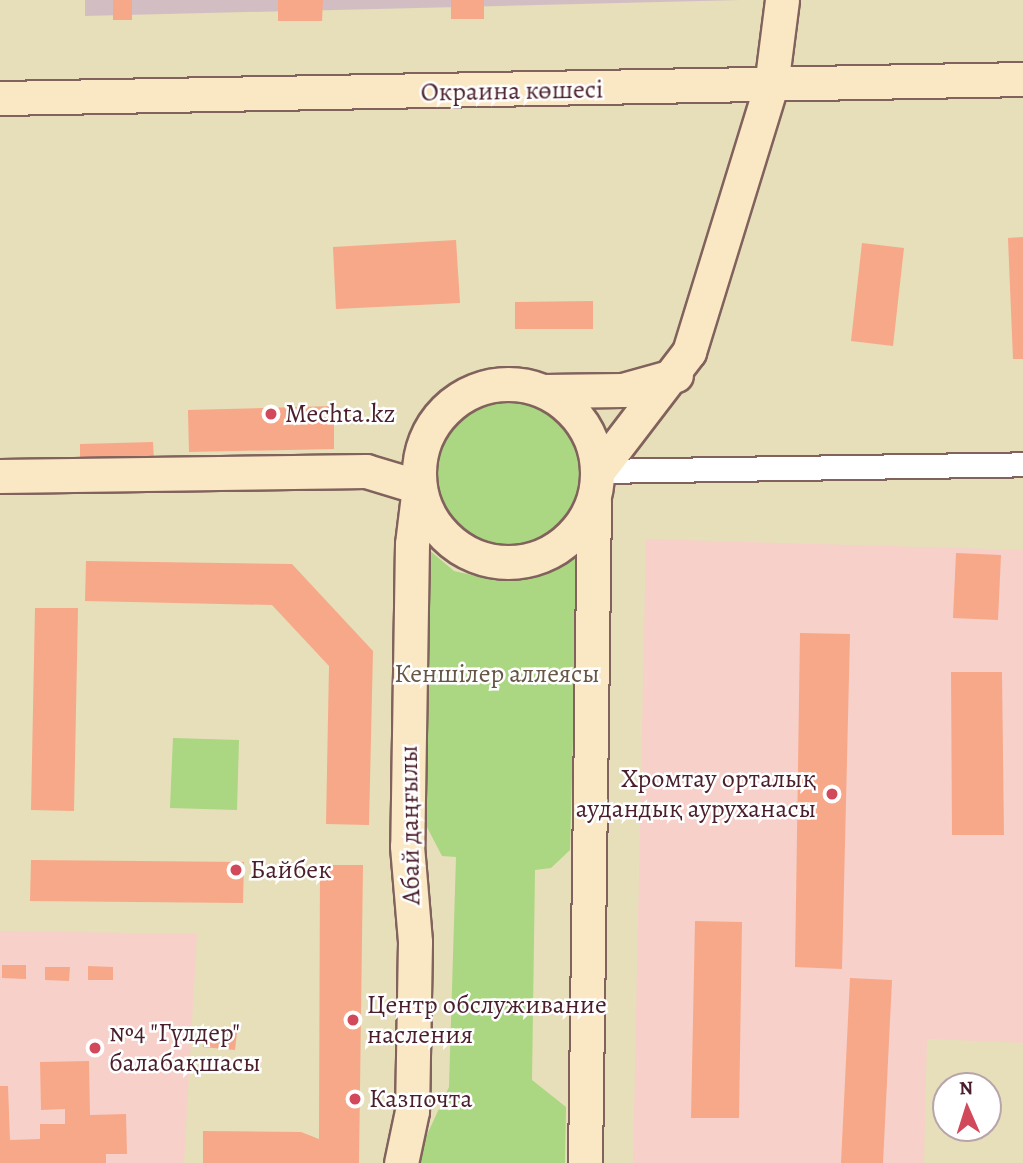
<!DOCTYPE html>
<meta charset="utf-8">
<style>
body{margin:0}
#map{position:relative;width:1023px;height:1163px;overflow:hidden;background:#e6dfba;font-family:Alegreya,serif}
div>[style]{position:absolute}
.built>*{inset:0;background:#f7d0ca}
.industrial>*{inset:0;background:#d2bec2}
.green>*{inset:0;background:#abd682}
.round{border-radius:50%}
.building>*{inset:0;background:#f7a888}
.roads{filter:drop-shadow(2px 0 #81625d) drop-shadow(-2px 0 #81625d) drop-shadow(0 2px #81625d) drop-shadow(0 -2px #81625d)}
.street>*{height:23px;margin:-11.5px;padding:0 11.5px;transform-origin:11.5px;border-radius:11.5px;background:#fff}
.secondary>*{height:33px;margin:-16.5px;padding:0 16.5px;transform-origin:16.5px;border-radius:16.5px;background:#fae7c3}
.secondary>.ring{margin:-16.5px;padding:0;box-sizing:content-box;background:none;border:33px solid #fae7c3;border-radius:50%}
.dots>*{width:19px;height:19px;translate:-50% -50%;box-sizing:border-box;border:4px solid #fff;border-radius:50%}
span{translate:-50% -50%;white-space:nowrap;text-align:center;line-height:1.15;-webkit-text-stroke:5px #fff;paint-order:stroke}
.street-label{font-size:26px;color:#4a1f2b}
.poi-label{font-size:26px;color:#4a1f2b}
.left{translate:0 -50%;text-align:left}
.right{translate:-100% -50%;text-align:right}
.park-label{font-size:26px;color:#675645}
.north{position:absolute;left:932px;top:1072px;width:70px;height:70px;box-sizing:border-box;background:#fff;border:2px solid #b7a5aa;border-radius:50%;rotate:357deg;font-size:19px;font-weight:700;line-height:28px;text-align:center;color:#4a1f2b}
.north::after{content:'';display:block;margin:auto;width:24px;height:32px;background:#d1495b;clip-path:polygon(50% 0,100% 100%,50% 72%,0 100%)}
</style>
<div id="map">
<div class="built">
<i style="clip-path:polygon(646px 539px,1023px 550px,1023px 1043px,927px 1039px,924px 1163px,633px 1163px)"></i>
<i style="clip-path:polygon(0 931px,197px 934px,184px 1163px,0 1163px)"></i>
</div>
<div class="industrial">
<i style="clip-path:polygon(85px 0,741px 0,85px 16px)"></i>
</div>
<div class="green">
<i class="round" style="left:433px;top:398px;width:148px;height:148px"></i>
<i style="clip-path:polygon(423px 545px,454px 571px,498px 581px,542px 576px,578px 552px,570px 850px,551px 868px,535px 870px,532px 1080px,566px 1107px,565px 1163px,414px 1163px,449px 1087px,456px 857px,442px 856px,416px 806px)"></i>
<i style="clip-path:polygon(173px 738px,239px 740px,237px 810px,170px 808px)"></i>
</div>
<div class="building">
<i style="clip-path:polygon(113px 0,132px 0,132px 20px,113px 20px)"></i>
<i style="clip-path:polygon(278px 0,323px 0,322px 21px,278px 21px)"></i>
<i style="clip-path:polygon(451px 0,484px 0,484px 19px,451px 19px)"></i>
<i style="clip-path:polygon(1023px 237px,1023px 359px,1013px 359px,1008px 238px)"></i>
<i style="clip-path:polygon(456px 240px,460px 303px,336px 309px,333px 247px)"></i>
<i style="clip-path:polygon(862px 243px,904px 248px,893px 346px,851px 341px)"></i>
<i style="clip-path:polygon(593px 301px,593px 329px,515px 329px,515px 302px)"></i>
<i style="clip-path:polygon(334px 406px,334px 449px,189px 452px,188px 410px)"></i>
<i style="clip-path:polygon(153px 442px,154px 461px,80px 463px,80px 444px)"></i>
<i style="clip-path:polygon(956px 553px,1001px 555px,998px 620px,953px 618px)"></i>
<i style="clip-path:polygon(86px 561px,292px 564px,373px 651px,369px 825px,326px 824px,329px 666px,272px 605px,85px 601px)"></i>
<i style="clip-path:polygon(35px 608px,78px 608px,74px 811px,31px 810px)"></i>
<i style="clip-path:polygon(800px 633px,850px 634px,842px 969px,795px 967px)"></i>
<i style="clip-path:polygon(951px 672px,1002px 672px,1004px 835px,952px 835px)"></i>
<i style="clip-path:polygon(31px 860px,244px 862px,243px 903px,30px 901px)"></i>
<i style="clip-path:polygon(320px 865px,363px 865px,359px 1163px,203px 1163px,203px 1131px,301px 1132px,319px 1139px)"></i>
<i style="clip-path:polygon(695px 921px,742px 922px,739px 1118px,691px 1118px)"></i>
<i style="clip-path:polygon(2px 965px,26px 965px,26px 979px,2px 978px)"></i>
<i style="clip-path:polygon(88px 966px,113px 967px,113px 980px,88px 980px)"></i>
<i style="clip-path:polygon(45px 967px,70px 967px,69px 981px,45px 980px)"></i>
<i style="clip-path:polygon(850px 978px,892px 980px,883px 1163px,841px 1163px)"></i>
<i style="clip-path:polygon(205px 1029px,237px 1032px,235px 1050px,203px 1047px)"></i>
<i style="clip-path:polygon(89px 1061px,90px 1115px,126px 1114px,127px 1154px,106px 1154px,106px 1163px,0 1163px,0 1086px,8px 1086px,10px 1140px,40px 1139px,40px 1124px,65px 1124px,65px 1109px,41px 1110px,40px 1062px)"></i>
</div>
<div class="roads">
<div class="street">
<i style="left:598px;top:471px;width:425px;rotate:-0.9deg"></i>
</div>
<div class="secondary">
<i style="left:0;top:98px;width:1023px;rotate:-1.06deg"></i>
<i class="ring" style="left:419px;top:384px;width:145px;height:145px"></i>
<i style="left:544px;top:391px;width:79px;rotate:-0.7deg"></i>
<i style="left:623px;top:390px;width:55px;rotate:-15.8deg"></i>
<i style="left:598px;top:471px;width:150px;rotate:-52.6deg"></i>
<i style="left:689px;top:352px;width:278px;rotate:-72.9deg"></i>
<i style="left:771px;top:86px;width:87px;rotate:-82.7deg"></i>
<i style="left:0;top:476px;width:366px;rotate:-0.8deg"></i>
<i style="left:366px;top:471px;width:55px;rotate:16.8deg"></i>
<i style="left:419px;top:487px;width:57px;rotate:97deg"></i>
<i style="left:412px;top:544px;width:302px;rotate:90.9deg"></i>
<i style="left:407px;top:846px;width:96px;rotate:85.2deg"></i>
<i style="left:415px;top:942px;width:169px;rotate:91deg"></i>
<i style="left:412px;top:1111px;width:53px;rotate:101.9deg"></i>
<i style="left:585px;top:1163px;width:662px;rotate:-89.22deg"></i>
</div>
</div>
<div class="dots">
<i style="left:271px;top:414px;background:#d1495b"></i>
<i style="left:832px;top:794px;background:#d1495b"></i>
<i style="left:236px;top:870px;background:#d1495b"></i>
<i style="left:353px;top:1020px;background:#d1495b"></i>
<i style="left:95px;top:1048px;background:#d1495b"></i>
<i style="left:355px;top:1099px;background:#d1495b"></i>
</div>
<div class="street-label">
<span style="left:512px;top:91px;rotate:-1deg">Окраина көшесі</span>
<span style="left:410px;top:825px;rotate:-91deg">Абай даңғылы</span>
</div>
<div class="poi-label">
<span class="left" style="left:285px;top:414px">Mechta.kz</span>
<span class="right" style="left:816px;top:794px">Хромтау орталық<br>аудандық ауруханасы</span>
<span class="left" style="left:250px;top:870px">Байбек</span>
<span class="left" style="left:367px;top:1020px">Центр обслуживание<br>насления</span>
<span class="left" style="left:109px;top:1048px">№4 "Гүлдер"<br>балабақшасы</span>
<span class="left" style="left:369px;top:1099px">Казпочта</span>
</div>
<div class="park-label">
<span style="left:497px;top:674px">Кеншілер аллеясы</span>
</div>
<div class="north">N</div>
</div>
